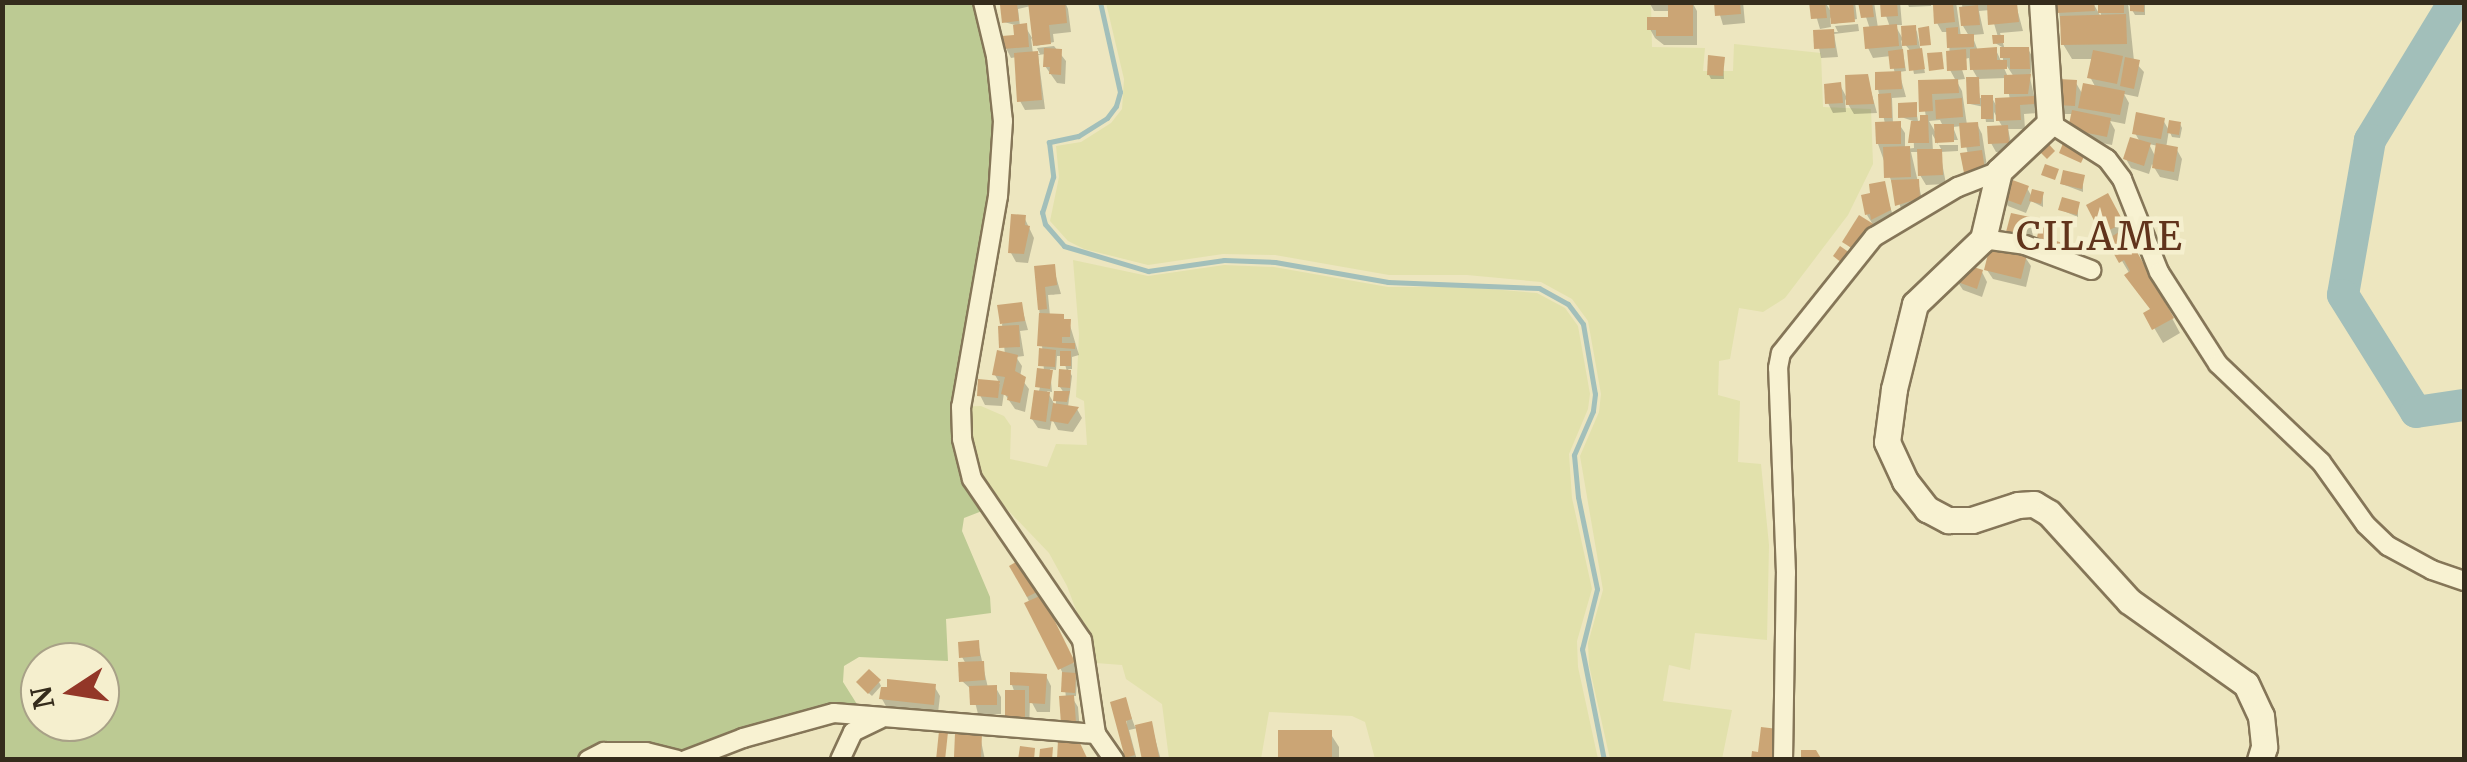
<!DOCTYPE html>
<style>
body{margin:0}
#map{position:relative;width:2467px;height:762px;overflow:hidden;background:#ede6bf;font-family:Merriweather,serif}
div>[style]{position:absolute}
.farmland>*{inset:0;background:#e2e1ac}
.green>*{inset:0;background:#bcca93}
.shadow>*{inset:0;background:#0003}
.stream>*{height:5px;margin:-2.5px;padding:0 2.5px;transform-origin:2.5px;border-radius:2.5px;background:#a2bfba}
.river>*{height:32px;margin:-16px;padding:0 16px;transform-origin:16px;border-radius:16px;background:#a2bfba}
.building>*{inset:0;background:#cba575}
.roads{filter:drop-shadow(2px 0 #857658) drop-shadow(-2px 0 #857658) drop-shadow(0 2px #857658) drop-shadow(0 -2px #857658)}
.street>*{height:18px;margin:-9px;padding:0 9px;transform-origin:9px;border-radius:9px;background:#f8f2d2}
.secondary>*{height:25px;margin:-12.5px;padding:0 12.5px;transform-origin:12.5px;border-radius:12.5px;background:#f8f2d2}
span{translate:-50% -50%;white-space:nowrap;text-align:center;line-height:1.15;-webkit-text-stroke:9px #f5efce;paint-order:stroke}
.quarter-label{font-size:38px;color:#61341c;letter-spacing:2.5px}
.frame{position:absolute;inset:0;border:5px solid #352c1c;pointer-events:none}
.north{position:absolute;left:20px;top:642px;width:100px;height:100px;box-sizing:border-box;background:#f5efce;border:2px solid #a8a187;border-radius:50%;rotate:258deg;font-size:28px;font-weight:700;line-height:40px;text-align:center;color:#352c1c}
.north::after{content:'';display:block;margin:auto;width:35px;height:45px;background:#933728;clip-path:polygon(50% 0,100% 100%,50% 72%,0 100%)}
</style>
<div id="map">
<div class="farmland">
<i style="clip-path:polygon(1106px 3px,1651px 3px,1652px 47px,1705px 48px,1703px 71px,1733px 71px,1734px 44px,1821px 53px,1823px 107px,1871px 109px,1873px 164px,1848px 215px,1785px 298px,1763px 312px,1739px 308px,1730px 359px,1719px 361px,1718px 395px,1740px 401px,1738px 462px,1761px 464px,1769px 545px,1767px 640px,1695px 633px,1690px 670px,1669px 665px,1663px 701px,1732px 710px,1722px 759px,1610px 759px,1589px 665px,1588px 643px,1603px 590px,1580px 456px,1599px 412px,1601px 394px,1588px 321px,1572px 299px,1541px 282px,1467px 275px,1389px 275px,1275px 255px,1223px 254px,1148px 265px,1084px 249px,1068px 241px,1050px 221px,1059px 177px,1056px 146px,1081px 142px,1111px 123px,1122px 109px,1124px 79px)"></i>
<i style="clip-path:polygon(1073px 260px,1148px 276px,1224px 265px,1274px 267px,1388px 287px,1467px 287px,1537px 293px,1565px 308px,1578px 326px,1590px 394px,1588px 409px,1569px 454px,1572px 498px,1592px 589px,1577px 641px,1578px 667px,1598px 759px,1375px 759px,1365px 722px,1352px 716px,1269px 712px,1261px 759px,1169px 759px,1162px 704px,1126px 679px,1122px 665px,1096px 663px,1067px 586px,1049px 553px,1002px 504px,982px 511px,968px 481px,956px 407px,981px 406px,1004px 416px,1011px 426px,1010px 459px,1047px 467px,1056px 444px,1087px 445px,1084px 401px,1076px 397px,1079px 334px)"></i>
</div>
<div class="green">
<i style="clip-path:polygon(evenodd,2px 3px,979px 3px,999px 121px,994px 196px,956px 407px,968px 481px,982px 511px,964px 518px,962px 531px,990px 597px,991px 613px,946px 619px,948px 661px,859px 657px,844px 666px,843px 682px,860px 709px,704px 752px,582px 760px,3px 759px,2px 3px,40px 662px,100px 662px,100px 722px,40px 722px,40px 662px)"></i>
</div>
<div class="shadow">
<i style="clip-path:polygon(evenodd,1013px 2px,1065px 2px,1068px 9px,1071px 32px,1053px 34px,1054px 42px,1036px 46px,1031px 38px,1033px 54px,1040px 54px,1037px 48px,1054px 46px,1066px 61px,1065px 84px,1057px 83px,1045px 66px,1046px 54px,1038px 55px,1045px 109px,1025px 110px,1020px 101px,1017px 57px,1011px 58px,1006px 48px,1016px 37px,1015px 25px,1004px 22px,1013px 2px,1031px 6px,1035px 43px,1025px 26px,1020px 26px,1018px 9px,1031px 6px)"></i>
<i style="clip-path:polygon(1649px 2px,1692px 2px,1697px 11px,1697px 45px,1664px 45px,1655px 38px,1650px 29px,1670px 20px,1670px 11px,1654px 11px)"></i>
<i style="clip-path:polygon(1716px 2px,1743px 2px,1745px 23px,1723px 25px)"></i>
<i style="clip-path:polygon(1812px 2px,1825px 2px,1833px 15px,1832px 2px,1855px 2px,1857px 19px,1834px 24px,1830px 17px,1831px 27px,1820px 29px)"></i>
<i style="clip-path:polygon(evenodd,1861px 2px,1874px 2px,1878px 28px,1890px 27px,1881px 2px,1900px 2px,1902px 25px,1895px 25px,1904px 41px,1915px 28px,1917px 32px,1925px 73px,1914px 74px,1909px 49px,1901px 40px,1906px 71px,1899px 72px,1906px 97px,1892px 98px,1893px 124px,1899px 124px,1905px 133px,1905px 149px,1914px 148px,1913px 121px,1901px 117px,1915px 105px,1918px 121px,1926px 118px,1921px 82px,1956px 81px,1950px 70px,1949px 32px,1942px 32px,1937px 23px,1936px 2px,1956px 2px,1961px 37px,1969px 36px,1963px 26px,1962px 2px,2016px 5px,2023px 31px,2000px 33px,2005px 50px,2028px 49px,2033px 58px,2030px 78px,2038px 113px,2024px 114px,2025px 129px,2008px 129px,2013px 152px,1996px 152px,1991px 143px,2003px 128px,1994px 112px,1994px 122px,1986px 122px,1984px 107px,1970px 104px,1977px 80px,1980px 98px,1992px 98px,1998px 109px,2010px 100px,2006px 78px,1978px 79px,1970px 65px,1970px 69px,1969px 58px,1959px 60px,1965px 79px,1956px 80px,1962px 91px,1967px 125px,1977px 124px,1982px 134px,1989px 179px,1971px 182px,1966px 172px,1968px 155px,1962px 126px,1953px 127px,1958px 140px,1938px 140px,1938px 144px,1932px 134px,1933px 151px,1942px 151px,1939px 145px,1958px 145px,1958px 151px,1940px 152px,1946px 184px,1926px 185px,1920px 175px,1919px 152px,1911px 152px,1924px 208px,1903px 214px,1878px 144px,1885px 124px,1878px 89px,1895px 74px,1891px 56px,1873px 58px,1868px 48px,1870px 29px,1861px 2px,1990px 10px,1998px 37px,1995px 43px,2002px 47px,2003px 60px,2014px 77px,2008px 77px,1996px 50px,1978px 51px,1972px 35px,1984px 34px,1979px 11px,1990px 10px,1861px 2px,1940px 120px,1943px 126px,1937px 135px,1929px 121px,1940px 120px)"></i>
<i style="clip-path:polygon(1907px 2px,1931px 2px,1931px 6px,1909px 7px)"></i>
<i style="clip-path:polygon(2100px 2px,2129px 2px,2132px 9px,2132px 2px,2145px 2px,2145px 15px,2135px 15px,2128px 3px,2134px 61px,2144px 72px,2138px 97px,2124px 94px,2129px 103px,2125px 124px,2110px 121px,2115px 130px,2112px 145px,2076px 138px,2073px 114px,2065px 114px,2060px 104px,2076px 83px,2083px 95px,2096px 88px,2090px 77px,2094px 59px,2072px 59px,2063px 44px,2059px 12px,2093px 3px,2101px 17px)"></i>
<i style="clip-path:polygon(1858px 24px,1859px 31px,1834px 34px,1838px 57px,1821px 58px,1816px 32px,1838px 32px,1835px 26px)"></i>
<i style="clip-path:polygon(1723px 59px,1724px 79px,1711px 79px,1709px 75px)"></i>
<i style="clip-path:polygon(1867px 77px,1877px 113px,1854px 114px,1845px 99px,1846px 112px,1833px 113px,1828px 103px,1840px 85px,1848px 100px)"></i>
<i style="clip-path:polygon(evenodd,2163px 120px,2170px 132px,2180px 124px,2182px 128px,2180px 138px,2172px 137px,2169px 130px,2166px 148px,2177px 150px,2182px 159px,2178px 181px,2160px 177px,2152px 164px,2149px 174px,2131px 168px,2126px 159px,2140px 142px,2135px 133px,2163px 120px,2149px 144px,2158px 146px,2156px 158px,2149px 144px)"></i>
<i style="clip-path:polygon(2083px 177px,2083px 192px,2062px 184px)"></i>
<i style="clip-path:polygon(1883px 184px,1894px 219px,1863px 260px,1845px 242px,1875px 228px,1867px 215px)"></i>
<i style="clip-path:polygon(2027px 188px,2032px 197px,2043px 195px,2043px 207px,2031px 201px,2026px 213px,2008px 206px,2002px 197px)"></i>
<i style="clip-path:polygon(2107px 196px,2180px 333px,2163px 343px,2146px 314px,2152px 311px,2089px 206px)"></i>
<i style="clip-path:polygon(2078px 204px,2078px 217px,2061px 210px)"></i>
<i style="clip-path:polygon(1024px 217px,1034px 238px,1028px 263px,1016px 262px,1011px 253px)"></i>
<i style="clip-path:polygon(2028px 220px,2034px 229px,2030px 246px,2014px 241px,2009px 232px)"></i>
<i style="clip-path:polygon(2025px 257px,2031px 266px,2026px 287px,1993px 279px,1987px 270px)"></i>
<i style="clip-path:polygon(evenodd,1053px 266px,1061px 294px,1048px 295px,1050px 316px,1069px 322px,1079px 355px,1072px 357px,1072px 369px,1068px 369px,1072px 376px,1068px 407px,1077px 409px,1082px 418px,1073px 432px,1058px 430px,1052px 419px,1050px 430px,1038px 428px,1032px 419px,1044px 371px,1036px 268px,1053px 266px,1057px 356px,1063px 356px,1067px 372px,1060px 387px,1064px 393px,1056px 393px,1056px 407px,1047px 391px,1052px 392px,1050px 369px,1056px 370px,1057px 356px)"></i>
<i style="clip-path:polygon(1982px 272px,1987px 282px,1982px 297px,1963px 290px,1957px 281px)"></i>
<i style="clip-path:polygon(1021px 305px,1028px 330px,1020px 331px,1024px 356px,1016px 357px,1022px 366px,1020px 377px,1029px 389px,1025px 412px,1015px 409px,1004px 393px,1002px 406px,985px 405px,980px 395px,981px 382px,1000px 384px,995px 375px,1005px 355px,1002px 324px)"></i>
<i style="clip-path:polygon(1020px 562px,1081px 677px,1077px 679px,1076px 696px,1071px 696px,1078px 707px,1080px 732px,1069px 733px,1064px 676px,1013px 567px)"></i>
<i style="clip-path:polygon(978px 643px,988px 688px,996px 688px,1001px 697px,1001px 714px,978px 714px,972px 690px,962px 681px,966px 664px,962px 657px)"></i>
<i style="clip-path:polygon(1046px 676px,1051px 686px,1050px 712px,1037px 712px,1030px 699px,1029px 733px,1012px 685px)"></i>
<i style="clip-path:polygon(879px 682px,881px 686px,872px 696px,861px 686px)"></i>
<i style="clip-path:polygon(934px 686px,940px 696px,938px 713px,887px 708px,882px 699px)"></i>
<i style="clip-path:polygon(1125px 700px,1135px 727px,1151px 724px,1161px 760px,1144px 760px,1138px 728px,1129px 730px,1137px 760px,1129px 760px)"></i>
<i style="clip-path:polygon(1330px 733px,1339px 747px,1339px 760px,1281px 760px)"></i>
<i style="clip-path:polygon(980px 736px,985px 760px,958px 760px,957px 757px)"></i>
</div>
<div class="stream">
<i style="left:1100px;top:2px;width:92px;rotate:77.5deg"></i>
<i style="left:1120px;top:92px;width:15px;rotate:106deg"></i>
<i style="left:1116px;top:106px;width:15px;rotate:127deg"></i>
<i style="left:1107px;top:118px;width:34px;rotate:148deg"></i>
<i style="left:1078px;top:136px;width:30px;rotate:168deg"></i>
<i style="left:1049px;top:142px;width:35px;rotate:83deg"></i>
<i style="left:1053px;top:177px;width:37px;rotate:107deg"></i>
<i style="left:1042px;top:212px;width:12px;rotate:76deg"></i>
<i style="left:1045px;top:224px;width:29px;rotate:49deg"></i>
<i style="left:1064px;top:246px;width:88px;rotate:16.6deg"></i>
<i style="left:1148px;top:271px;width:77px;rotate:-8.2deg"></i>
<i style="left:1224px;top:260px;width:51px;rotate:2.2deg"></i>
<i style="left:1275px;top:262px;width:115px;rotate:10deg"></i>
<i style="left:1388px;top:282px;width:151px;rotate:2.3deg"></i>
<i style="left:1539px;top:288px;width:33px;rotate:29deg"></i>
<i style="left:1568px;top:304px;width:25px;rotate:53deg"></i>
<i style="left:1583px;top:324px;width:71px;rotate:80.3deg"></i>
<i style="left:1595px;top:394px;width:17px;rotate:97deg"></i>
<i style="left:1593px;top:411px;width:48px;rotate:113.4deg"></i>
<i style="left:1574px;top:455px;width:42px;rotate:84.6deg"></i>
<i style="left:1578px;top:497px;width:94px;rotate:78.3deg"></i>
<i style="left:1597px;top:589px;width:62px;rotate:104deg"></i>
<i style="left:1582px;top:649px;width:113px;rotate:78.8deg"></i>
</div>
<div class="river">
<i style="left:2454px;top:2px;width:162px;rotate:121.3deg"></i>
<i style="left:2370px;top:140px;width:157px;rotate:99.9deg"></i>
<i style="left:2343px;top:295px;width:138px;rotate:58deg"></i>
<i style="left:2416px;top:412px;width:49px;rotate:-8.3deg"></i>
</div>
<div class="building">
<i style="clip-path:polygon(1028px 2px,1065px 2px,1067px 23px,1049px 25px,1051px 44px,1033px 46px)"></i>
<i style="clip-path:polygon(1668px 2px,1693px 2px,1693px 36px,1656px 36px,1656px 30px,1647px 30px,1647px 17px,1668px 17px)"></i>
<i style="clip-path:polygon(1714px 2px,1740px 2px,1741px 14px,1715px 16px)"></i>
<i style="clip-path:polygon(1809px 2px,1825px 2px,1827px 18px,1811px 19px)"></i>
<i style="clip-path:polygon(1829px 2px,1853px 2px,1855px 22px,1831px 24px)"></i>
<i style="clip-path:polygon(1858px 2px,1872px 2px,1874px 17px,1861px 18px)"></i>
<i style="clip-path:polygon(1880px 2px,1897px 2px,1898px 16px,1881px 17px)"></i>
<i style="clip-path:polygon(2056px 2px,2094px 2px,2095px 11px,2057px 13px)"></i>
<i style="clip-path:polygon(2098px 2px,2124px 2px,2124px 13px,2098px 13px)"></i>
<i style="clip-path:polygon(2130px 2px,2144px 2px,2144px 12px,2130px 11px)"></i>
<i style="clip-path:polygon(1017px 3px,1019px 21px,1002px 23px,1000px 5px)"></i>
<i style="clip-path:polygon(2017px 3px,2019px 22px,1988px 25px,1987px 5px)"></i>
<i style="clip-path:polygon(1953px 4px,1955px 22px,1934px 24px,1933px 5px)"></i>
<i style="clip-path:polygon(1978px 5px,1980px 25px,1961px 26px,1959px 7px)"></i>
<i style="clip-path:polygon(2126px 14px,2127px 44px,2061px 45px,2060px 16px)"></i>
<i style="clip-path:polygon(1027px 23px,1029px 47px,1003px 49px,1002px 36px,1014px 35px,1013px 25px)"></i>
<i style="clip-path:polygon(1897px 24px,1899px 46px,1865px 49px,1863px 27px)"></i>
<i style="clip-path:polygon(1916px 25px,1917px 45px,1902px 46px,1901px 26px)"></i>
<i style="clip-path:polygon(1929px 26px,1931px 45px,1920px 46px,1918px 28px)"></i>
<i style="clip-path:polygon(1958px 27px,1958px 34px,1974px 34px,1974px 47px,1947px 48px,1946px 28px)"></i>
<i style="clip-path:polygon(1834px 29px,1835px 48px,1814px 49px,1813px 30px)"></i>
<i style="clip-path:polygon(1992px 35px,2004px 35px,2004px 43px,1993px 44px)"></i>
<i style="clip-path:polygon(1997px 47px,1997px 60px,2007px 60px,2007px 69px,1970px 70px,1970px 49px)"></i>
<i style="clip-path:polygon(2000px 47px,2029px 47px,2030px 69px,2010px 69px,2010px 58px,2000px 58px)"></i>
<i style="clip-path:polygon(1044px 48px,1062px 49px,1061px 75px,1049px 74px,1050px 67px,1043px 67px)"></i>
<i style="clip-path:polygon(1922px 48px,1925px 69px,1909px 71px,1907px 50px)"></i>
<i style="clip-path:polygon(1903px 49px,1905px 68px,1890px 69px,1888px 51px)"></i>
<i style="clip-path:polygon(1966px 49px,1967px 70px,1947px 71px,1946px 51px)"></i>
<i style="clip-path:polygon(2093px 50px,2123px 56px,2117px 84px,2087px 78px)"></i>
<i style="clip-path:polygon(1038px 51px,1042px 100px,1017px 102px,1014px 53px)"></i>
<i style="clip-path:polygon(1942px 52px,1944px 69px,1929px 71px,1927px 53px)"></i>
<i style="clip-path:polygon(1708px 55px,1725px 57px,1723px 76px,1707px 75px)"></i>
<i style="clip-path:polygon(2125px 57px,2140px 60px,2134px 89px,2120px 86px)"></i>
<i style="clip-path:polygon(1901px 71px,1902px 89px,1875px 90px,1875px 72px)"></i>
<i style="clip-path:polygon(1868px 74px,1874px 104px,1846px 105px,1845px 75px)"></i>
<i style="clip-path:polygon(2031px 74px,2028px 94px,2004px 94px,2004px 75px)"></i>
<i style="clip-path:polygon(1966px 77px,1979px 77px,1980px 104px,1967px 104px)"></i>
<i style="clip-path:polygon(1958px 79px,1959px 93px,1932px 94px,1933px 111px,1919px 112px,1918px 80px)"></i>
<i style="clip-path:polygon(2059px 79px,2077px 80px,2075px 106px,2057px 105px)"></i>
<i style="clip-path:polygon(1841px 82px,1843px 103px,1825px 104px,1824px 84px)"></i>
<i style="clip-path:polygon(2083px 83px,2125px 91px,2120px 115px,2078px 108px)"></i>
<i style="clip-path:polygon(1891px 93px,1892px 118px,1879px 118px,1878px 94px)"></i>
<i style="clip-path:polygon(1981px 95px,1993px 95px,1993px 119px,1981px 119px)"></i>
<i style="clip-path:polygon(2034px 96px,2034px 104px,2020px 105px,2021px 120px,1996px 121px,1995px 98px)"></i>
<i style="clip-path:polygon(1962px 98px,1963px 117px,1936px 119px,1935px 100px)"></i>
<i style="clip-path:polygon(1917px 102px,1917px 117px,1898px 118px,1898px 103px)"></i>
<i style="clip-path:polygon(2072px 110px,2111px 118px,2107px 137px,2068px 129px)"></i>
<i style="clip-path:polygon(2136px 112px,2165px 118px,2161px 139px,2132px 134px)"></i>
<i style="clip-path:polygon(1920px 115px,1928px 115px,1929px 143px,1908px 143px,1911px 121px,1920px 121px)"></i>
<i style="clip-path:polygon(2169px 120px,2181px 122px,2179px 135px,2167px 133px)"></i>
<i style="clip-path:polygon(1901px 121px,1901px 144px,1876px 144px,1875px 122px)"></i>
<i style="clip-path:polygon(1978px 122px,1980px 146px,1961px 148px,1959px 123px)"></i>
<i style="clip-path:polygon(1934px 124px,1954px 124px,1954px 142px,1935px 143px)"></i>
<i style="clip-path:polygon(2008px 125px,2009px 143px,1988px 144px,1987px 126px)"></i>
<i style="clip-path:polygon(2130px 137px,2151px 143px,2144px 166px,2123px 159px)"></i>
<i style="clip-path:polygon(2046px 141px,2055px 151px,2047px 159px,2037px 149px)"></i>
<i style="clip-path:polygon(2064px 141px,2086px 152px,2081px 163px,2059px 153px)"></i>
<i style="clip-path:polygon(2156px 143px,2178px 147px,2174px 172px,2152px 168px)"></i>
<i style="clip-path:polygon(1910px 146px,1911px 177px,1884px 178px,1883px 147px)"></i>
<i style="clip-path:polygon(1917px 149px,1942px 149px,1943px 175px,1918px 176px)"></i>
<i style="clip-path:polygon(1982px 150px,1985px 170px,1964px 173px,1960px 153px)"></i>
<i style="clip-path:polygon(2045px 164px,2059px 169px,2055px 180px,2041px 175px)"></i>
<i style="clip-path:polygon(2063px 170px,2085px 175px,2082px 189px,2060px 184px)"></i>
<i style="clip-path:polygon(2007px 178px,2029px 186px,2021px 205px,1999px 197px)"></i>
<i style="clip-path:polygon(1919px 179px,1920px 198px,1895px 206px,1891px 180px)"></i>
<i style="clip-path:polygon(1885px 181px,1891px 210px,1871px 220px,1870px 214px,1865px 215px,1861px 195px,1870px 193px,1869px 184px)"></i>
<i style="clip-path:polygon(2032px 189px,2044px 192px,2041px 204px,2029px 201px)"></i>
<i style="clip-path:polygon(2108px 193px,2124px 223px,2101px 234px,2086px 205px)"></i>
<i style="clip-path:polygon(2062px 197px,2080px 202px,2077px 215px,2058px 210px)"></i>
<i style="clip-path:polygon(2011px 213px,2030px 217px,2025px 237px,2006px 232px)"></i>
<i style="clip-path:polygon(1011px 214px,1026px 215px,1025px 225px,1030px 226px,1024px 254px,1008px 253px)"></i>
<i style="clip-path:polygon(1859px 215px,1875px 225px,1858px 252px,1842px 242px)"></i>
<i style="clip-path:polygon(2040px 224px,2056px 228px,2053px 240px,2066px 244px,2064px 253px,2035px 246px)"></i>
<i style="clip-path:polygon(2124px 229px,2174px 318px,2152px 330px,2143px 313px,2150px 309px,2124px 275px,2130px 271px,2124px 260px,2119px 263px,2106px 240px)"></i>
<i style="clip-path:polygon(1840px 246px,1850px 253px,1842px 263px,1833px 256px)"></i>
<i style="clip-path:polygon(1990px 246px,2027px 255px,2021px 279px,1984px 270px)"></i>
<i style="clip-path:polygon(1961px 263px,1983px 270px,1977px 289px,1955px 281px)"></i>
<i style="clip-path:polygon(1055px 264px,1057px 285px,1045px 287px,1047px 309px,1038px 310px,1034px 266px)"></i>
<i style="clip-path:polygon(1022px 302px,1025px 321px,1000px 324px,997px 305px)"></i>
<i style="clip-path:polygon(1039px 313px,1064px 314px,1064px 319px,1071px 319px,1070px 337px,1062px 337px,1062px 343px,1075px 343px,1075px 349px,1037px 346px)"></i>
<i style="clip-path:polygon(1019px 325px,1020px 347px,999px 348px,998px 326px)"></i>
<i style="clip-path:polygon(1039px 348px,1056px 350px,1055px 367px,1038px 366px)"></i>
<i style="clip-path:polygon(997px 350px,1018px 355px,1015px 371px,1026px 377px,1020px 403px,1007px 400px,1008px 396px,1001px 394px,1005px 377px,992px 375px)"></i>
<i style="clip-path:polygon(1060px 351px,1071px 351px,1071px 366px,1060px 366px)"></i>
<i style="clip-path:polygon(1037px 368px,1053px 370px,1050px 389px,1035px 387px)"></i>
<i style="clip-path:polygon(1059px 369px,1071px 370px,1070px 388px,1058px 387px)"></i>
<i style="clip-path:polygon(978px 379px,1000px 381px,998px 398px,977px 396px)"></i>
<i style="clip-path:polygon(1034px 390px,1050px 392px,1046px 422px,1030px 419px)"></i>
<i style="clip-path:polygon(1054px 391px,1070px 391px,1067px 402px,1053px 401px)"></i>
<i style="clip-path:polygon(1053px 403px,1079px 407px,1068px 424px,1050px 421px)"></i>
<i style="clip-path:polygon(1021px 559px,1039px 591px,1027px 597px,1009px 566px)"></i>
<i style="clip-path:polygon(1042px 595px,1075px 662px,1058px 670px,1024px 603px)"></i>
<i style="clip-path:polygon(979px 640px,980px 656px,959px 658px,958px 642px)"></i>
<i style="clip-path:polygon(984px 661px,985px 680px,959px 682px,958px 662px)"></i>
<i style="clip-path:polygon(869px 669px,881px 680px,868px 694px,856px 682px)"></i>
<i style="clip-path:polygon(1010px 672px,1047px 674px,1045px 704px,1029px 703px,1029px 686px,1010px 685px)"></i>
<i style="clip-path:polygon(1062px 672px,1076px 673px,1075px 693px,1061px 692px)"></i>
<i style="clip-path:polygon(887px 679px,936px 684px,934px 705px,879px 699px,881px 687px,887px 687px)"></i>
<i style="clip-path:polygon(997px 685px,997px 705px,970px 705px,969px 686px)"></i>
<i style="clip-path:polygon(1005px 690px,1025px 690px,1025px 724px,1005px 724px)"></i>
<i style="clip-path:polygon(1074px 695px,1076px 723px,1061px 724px,1059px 696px)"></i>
<i style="clip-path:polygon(1126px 697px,1132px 719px,1126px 721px,1135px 755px,1125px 758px,1110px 702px)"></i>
<i style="clip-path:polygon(1152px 721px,1159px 757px,1142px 760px,1135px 725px)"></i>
<i style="clip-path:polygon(1761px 727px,1778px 729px,1775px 760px,1751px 760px,1752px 751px,1758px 752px)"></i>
<i style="clip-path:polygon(1278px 730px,1332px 730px,1332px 760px,1278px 760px)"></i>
<i style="clip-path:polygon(939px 731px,948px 732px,945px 760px,936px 760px)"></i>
<i style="clip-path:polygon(955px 733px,982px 733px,981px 758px,954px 757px)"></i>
<i style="clip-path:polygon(1058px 740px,1079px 741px,1088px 760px,1057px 760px)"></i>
<i style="clip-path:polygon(1020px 746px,1035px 748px,1034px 760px,1018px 760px)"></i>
<i style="clip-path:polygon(1053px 747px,1052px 760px,1039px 760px,1040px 749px)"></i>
<i style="clip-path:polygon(1801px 750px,1816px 750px,1822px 760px,1801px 760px)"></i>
</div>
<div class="roads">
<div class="street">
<i style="left:983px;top:2px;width:56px;rotate:76.5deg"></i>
<i style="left:996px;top:56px;width:65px;rotate:83.9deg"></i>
<i style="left:1003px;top:121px;width:75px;rotate:93.8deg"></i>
<i style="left:998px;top:196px;width:214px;rotate:99.9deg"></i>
<i style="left:961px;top:407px;width:32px;rotate:88deg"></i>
<i style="left:962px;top:439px;width:41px;rotate:76deg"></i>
<i style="left:972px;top:479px;width:195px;rotate:55.7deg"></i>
<i style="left:1082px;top:640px;width:95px;rotate:81.5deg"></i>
<i style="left:1096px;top:734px;width:32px;rotate:55deg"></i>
<i style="left:2050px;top:123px;width:67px;rotate:32.3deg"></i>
<i style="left:2107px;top:159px;width:25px;rotate:53deg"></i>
<i style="left:2122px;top:179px;width:100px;rotate:68.3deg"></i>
<i style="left:2159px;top:272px;width:109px;rotate:57.3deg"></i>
<i style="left:2218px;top:364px;width:142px;rotate:43.6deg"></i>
<i style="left:2321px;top:462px;width:77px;rotate:54.5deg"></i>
<i style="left:2366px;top:525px;width:30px;rotate:44deg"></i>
<i style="left:2388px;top:546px;width:50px;rotate:28.6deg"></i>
<i style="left:2432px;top:570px;width:34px;rotate:19deg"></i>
<i style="left:1983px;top:239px;width:42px;rotate:8.1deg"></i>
<i style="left:2025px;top:245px;width:71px;rotate:20.7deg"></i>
<i style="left:588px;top:760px;width:18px;rotate:-27deg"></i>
<i style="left:604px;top:752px;width:42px"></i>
<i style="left:646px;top:752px;width:32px;rotate:14deg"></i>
<i style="left:686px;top:760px;width:61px;rotate:-21.1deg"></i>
<i style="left:743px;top:738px;width:94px;rotate:-15.4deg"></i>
<i style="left:834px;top:713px;width:263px;rotate:4.6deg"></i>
<i style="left:840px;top:760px;width:31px;rotate:-65deg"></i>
<i style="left:853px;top:732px;width:30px;rotate:-26deg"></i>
<i style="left:1783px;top:760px;width:187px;rotate:-89.1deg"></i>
<i style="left:1786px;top:573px;width:205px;rotate:-92.2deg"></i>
<i style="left:1778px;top:368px;width:15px;rotate:-79deg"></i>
<i style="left:1781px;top:353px;width:149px;rotate:-51.3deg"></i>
<i style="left:1874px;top:237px;width:98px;rotate:-30.8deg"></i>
<i style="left:1958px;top:187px;width:44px;rotate:-21.3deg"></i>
</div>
<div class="secondary">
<i style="left:2042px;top:2px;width:121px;rotate:86.2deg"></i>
<i style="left:2050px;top:123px;width:70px;rotate:136.7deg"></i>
<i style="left:1999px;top:171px;width:70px;rotate:103.2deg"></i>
<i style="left:1983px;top:239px;width:94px;rotate:136.3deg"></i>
<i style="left:1915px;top:304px;width:88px;rotate:103.9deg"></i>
<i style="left:1894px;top:389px;width:53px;rotate:97.5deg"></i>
<i style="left:1887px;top:442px;width:43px;rotate:65.2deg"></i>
<i style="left:1905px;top:481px;width:36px;rotate:52deg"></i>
<i style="left:1927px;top:509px;width:24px;rotate:28deg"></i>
<i style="left:1948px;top:520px;width:24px"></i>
<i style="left:1972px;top:520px;width:48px;rotate:-18.1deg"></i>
<i style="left:2018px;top:505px;width:16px;rotate:-4deg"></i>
<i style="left:2034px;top:504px;width:17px;rotate:31deg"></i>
<i style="left:2049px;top:513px;width:119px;rotate:47.7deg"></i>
<i style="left:2129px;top:601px;width:143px;rotate:35.4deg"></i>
<i style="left:2246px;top:684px;width:35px;rotate:65deg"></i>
<i style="left:2261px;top:716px;width:31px;rotate:84deg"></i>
<i style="left:2264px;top:747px;width:14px;rotate:107deg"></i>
</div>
</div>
<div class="quarter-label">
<span style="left:2100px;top:237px">CILAME</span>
</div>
<div class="frame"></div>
<div class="north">N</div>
</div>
